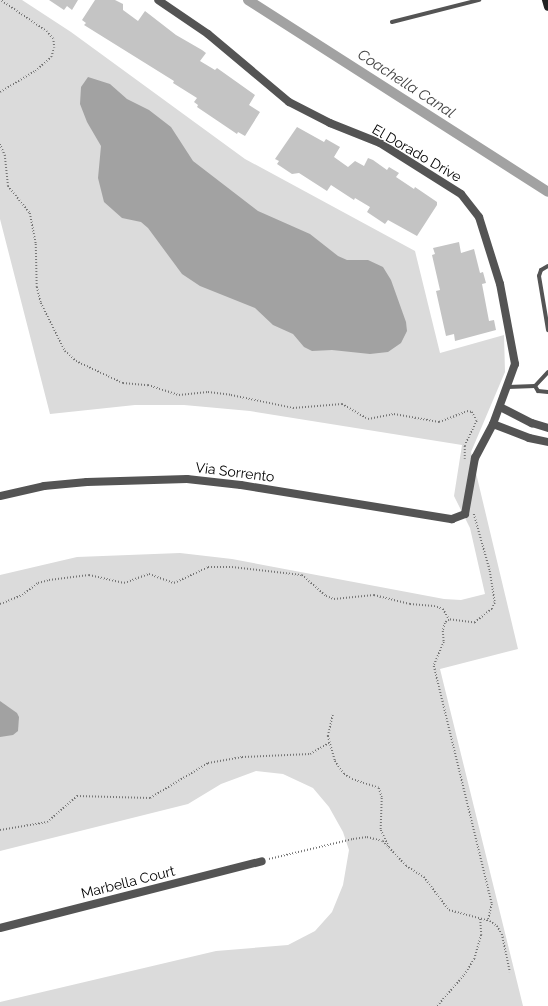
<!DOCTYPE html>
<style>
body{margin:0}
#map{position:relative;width:548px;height:1006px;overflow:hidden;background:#fff;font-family:Raleway,sans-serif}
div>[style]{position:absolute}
.green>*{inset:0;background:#dbdbdb}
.water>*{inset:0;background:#a2a2a2}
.canal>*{height:10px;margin:-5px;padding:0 5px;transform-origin:5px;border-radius:5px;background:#a2a2a2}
.building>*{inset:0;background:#c4c4c4}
.path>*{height:1.5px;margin-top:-0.75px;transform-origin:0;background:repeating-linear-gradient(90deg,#767676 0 1px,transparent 0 3px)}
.lane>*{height:4px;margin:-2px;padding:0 2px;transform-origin:2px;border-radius:2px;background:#545454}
.street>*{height:8px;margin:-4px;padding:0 4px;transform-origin:4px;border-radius:4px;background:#545454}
.secondary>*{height:8px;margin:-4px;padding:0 4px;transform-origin:4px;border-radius:4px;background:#212121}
span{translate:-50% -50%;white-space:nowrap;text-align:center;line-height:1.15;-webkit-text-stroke:3px #fff;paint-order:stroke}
.street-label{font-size:14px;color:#000}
.water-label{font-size:15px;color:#434343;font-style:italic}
</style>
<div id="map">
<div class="green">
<i style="clip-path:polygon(0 0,22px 0,71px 32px,245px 159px,415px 251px,440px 353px,504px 335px,505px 372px,471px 452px,518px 649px,440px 669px,523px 1006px,0 1006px,0 1002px,216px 951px,288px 945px,315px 931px,332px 912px,343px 885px,349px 850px,343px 832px,329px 807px,313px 788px,283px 774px,256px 771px,221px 784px,188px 804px,0 851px,0 575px,77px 557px,180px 553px,232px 559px,444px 599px,461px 600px,485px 594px,470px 528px,454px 496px,462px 445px,250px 411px,184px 405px,135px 405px,50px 414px,0 219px)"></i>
</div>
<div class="water">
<i style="clip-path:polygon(88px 77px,110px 84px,127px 99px,149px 110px,171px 127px,193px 161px,258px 211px,310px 234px,338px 256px,347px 260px,368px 260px,383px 267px,391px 280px,406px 322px,407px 331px,401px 343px,388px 352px,370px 354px,332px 350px,312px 351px,304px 347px,293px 334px,273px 325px,255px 308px,200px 286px,182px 274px,148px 228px,141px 222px,122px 218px,104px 202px,98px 178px,101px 146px,87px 122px,80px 104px,81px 87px)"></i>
<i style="clip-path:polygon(0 701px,17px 713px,19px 717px,18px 731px,13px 735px,0 737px)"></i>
</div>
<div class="canal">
<i style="left:248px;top:0;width:356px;rotate:32.6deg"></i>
</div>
<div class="building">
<i style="clip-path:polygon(49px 0,78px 0,72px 10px,67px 6px,64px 10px)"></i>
<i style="clip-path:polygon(95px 0,115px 0,123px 4px,123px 10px,138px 21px,145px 11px,176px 35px,202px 50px,206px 53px,200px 61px,215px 70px,217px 68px,255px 95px,249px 105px,260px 112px,245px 136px,238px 132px,237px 134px,197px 107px,198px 105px,194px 102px,197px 98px,173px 83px,174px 81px,84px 25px,86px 23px,82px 20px)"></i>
<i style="clip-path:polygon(297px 127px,324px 142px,326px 139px,340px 147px,334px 157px,348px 167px,355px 161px,364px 166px,368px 158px,373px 160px,387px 170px,389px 167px,399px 173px,396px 177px,414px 189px,415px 187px,437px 202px,437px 205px,417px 236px,388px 220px,385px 224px,367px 212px,370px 207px,355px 198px,354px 200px,331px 185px,327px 191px,299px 173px,292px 174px,277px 164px,279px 161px,275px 159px)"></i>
<i style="clip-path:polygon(459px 242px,461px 253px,474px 249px,480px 273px,483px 272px,486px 283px,482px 284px,489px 321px,494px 320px,496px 330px,455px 341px,454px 334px,446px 336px,436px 291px,440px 290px,432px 255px,435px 254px,433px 248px)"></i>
</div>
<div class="path">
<i style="left:0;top:92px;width:41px;rotate:-31deg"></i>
<i style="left:35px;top:71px;width:21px;rotate:-41deg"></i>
<i style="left:51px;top:57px;width:9px;rotate:-72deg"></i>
<i style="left:54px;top:48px;width:9px;rotate:-96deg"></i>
<i style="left:53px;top:39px;width:9px;rotate:-131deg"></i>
<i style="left:47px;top:32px;width:57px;rotate:-145.8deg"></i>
<i style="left:0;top:144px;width:12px;rotate:66deg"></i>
<i style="left:5px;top:155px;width:31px;rotate:84deg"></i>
<i style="left:8px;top:186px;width:35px;rotate:51deg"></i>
<i style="left:30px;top:213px;width:32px;rotate:79deg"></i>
<i style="left:36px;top:244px;width:43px;rotate:88.7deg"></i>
<i style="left:37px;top:287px;width:16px;rotate:76deg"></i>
<i style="left:41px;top:303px;width:54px;rotate:63.4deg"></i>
<i style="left:65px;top:351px;width:15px;rotate:42deg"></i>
<i style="left:76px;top:361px;width:52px;rotate:25.1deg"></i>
<i style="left:123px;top:383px;width:25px;rotate:5deg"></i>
<i style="left:148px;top:385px;width:33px;rotate:18deg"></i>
<i style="left:179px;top:395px;width:29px;rotate:-6deg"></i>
<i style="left:208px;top:392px;width:23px;rotate:7deg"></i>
<i style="left:231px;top:395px;width:63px;rotate:11.8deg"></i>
<i style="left:293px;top:408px;width:49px;rotate:-4.7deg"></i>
<i style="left:342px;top:404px;width:30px;rotate:30deg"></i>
<i style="left:368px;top:419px;width:26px;rotate:-11deg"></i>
<i style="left:394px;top:414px;width:46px;rotate:10.1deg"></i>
<i style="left:439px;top:422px;width:30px;rotate:-21deg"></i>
<i style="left:467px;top:411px;width:5px;rotate:11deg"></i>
<i style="left:472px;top:412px;width:10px;rotate:61deg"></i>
<i style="left:477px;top:421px;width:28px;rotate:116deg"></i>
<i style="left:465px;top:446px;width:13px;rotate:90deg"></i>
<i style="left:474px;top:514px;width:59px;rotate:74.3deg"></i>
<i style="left:490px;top:571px;width:32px;rotate:81deg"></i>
<i style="left:495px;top:603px;width:7px;rotate:117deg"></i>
<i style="left:492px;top:609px;width:22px;rotate:141deg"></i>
<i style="left:475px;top:623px;width:26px;rotate:-173deg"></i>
<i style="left:449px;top:620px;width:5px;rotate:143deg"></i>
<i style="left:445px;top:623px;width:8px;rotate:104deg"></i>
<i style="left:443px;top:631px;width:11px;rotate:85deg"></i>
<i style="left:444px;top:642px;width:26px;rotate:113deg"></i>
<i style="left:434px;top:666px;width:245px;rotate:76.3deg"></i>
<i style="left:492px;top:904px;width:17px;rotate:103deg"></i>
<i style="left:0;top:604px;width:24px;rotate:-22deg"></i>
<i style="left:22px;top:595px;width:20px;rotate:-37deg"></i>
<i style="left:38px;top:583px;width:11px;rotate:-15deg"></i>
<i style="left:49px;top:580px;width:40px;rotate:-7.1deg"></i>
<i style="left:89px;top:575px;width:36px;rotate:13deg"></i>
<i style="left:124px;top:583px;width:27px;rotate:-20deg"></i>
<i style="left:149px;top:574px;width:27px;rotate:20deg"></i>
<i style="left:174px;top:583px;width:38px;rotate:-25deg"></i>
<i style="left:208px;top:567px;width:24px"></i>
<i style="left:232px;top:567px;width:70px;rotate:6.5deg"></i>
<i style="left:302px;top:575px;width:32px;rotate:41deg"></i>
<i style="left:326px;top:596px;width:9px;rotate:21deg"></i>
<i style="left:334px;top:599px;width:40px;rotate:-5.7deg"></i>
<i style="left:374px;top:595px;width:37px;rotate:14deg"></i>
<i style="left:410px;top:604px;width:24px;rotate:5deg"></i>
<i style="left:434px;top:606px;width:9px;rotate:18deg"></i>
<i style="left:443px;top:609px;width:12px;rotate:59deg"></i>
<i style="left:333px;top:715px;width:22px;rotate:103deg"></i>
<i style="left:328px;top:736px;width:26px;rotate:74deg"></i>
<i style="left:335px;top:761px;width:16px;rotate:55deg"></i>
<i style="left:344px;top:774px;width:9px;rotate:32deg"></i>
<i style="left:352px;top:779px;width:28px;rotate:18deg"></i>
<i style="left:379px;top:788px;width:10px;rotate:73deg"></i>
<i style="left:382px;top:798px;width:32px;rotate:92deg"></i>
<i style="left:381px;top:830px;width:19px;rotate:65deg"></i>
<i style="left:0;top:830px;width:48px;rotate:-9.7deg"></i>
<i style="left:47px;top:822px;width:40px;rotate:-41deg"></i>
<i style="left:77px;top:796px;width:73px;rotate:1.6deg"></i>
<i style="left:150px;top:798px;width:68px;rotate:-31.1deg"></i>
<i style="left:208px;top:763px;width:35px;rotate:-10deg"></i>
<i style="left:242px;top:757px;width:68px;rotate:-2.5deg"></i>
<i style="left:310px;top:754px;width:22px;rotate:-30deg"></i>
<i style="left:269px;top:859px;width:86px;rotate:-13.4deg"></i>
<i style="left:353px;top:839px;width:14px;rotate:-8deg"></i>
<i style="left:367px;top:837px;width:16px;rotate:14deg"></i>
<i style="left:383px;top:841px;width:34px;rotate:47deg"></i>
<i style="left:406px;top:866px;width:21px;rotate:31deg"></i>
<i style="left:424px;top:877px;width:41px;rotate:52.9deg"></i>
<i style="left:449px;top:910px;width:42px;rotate:15deg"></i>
<i style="left:490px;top:921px;width:9px;rotate:36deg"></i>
<i style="left:497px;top:926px;width:9px;rotate:58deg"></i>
<i style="left:502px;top:934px;width:39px;rotate:78deg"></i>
<i style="left:437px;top:1006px;width:41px;rotate:-48.9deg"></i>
<i style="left:464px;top:975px;width:19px;rotate:-58deg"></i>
<i style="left:474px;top:959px;width:25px;rotate:-74deg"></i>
<i style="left:481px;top:935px;width:16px;rotate:-94deg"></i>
</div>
<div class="lane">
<i style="left:392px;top:22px;width:90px;rotate:-14.2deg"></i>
<i style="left:548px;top:266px;width:8px;rotate:150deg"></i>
<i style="left:541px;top:270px;width:6px;rotate:108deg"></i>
<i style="left:539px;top:276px;width:55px;rotate:80.5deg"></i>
<i style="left:535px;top:386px;width:6px;rotate:59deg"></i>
<i style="left:538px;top:391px;width:10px;rotate:6deg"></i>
<i style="left:506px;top:387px;width:29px;rotate:-2deg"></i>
<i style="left:535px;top:386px;width:19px;rotate:-47deg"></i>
</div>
<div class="street">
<i style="left:500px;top:407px;width:36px;rotate:27deg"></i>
<i style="left:532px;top:423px;width:17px;rotate:17deg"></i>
<i style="left:493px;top:424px;width:39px;rotate:21deg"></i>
<i style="left:529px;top:438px;width:19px;rotate:12deg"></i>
<i style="left:0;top:496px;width:45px;rotate:-12.8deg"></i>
<i style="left:44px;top:486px;width:43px;rotate:-5.3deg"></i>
<i style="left:87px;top:482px;width:100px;rotate:-1.7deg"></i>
<i style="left:187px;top:479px;width:54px;rotate:6.3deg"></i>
<i style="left:241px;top:485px;width:214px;rotate:9.2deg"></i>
<i style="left:452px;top:519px;width:14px;rotate:-21deg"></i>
<i style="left:465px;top:514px;width:57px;rotate:-79.9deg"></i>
<i style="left:475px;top:458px;width:38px;rotate:-62deg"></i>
<i style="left:493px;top:424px;width:64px;rotate:-69.9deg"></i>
<i style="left:515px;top:364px;width:81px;rotate:-100.6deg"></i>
<i style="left:500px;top:284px;width:70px;rotate:-107.4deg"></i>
<i style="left:479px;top:217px;width:29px;rotate:-128deg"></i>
<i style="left:461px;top:194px;width:96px;rotate:-147.8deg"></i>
<i style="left:380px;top:143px;width:54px;rotate:-158.2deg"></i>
<i style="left:330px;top:123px;width:46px;rotate:-152.9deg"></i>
<i style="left:289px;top:102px;width:106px;rotate:-140deg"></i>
<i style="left:208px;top:34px;width:60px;rotate:-145.8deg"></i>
<i style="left:0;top:928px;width:270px;rotate:-14.3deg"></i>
</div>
<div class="secondary">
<i style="left:546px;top:0;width:7px;rotate:74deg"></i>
</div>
<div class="street-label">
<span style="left:417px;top:153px;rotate:30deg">El Dorado Drive</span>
<span style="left:235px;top:472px;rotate:7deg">Via Sorrento</span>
<span style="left:128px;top:882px;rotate:-14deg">Marbella Court</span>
</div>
<div class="water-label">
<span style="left:406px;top:84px;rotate:33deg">Coachella Canal</span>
</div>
</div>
